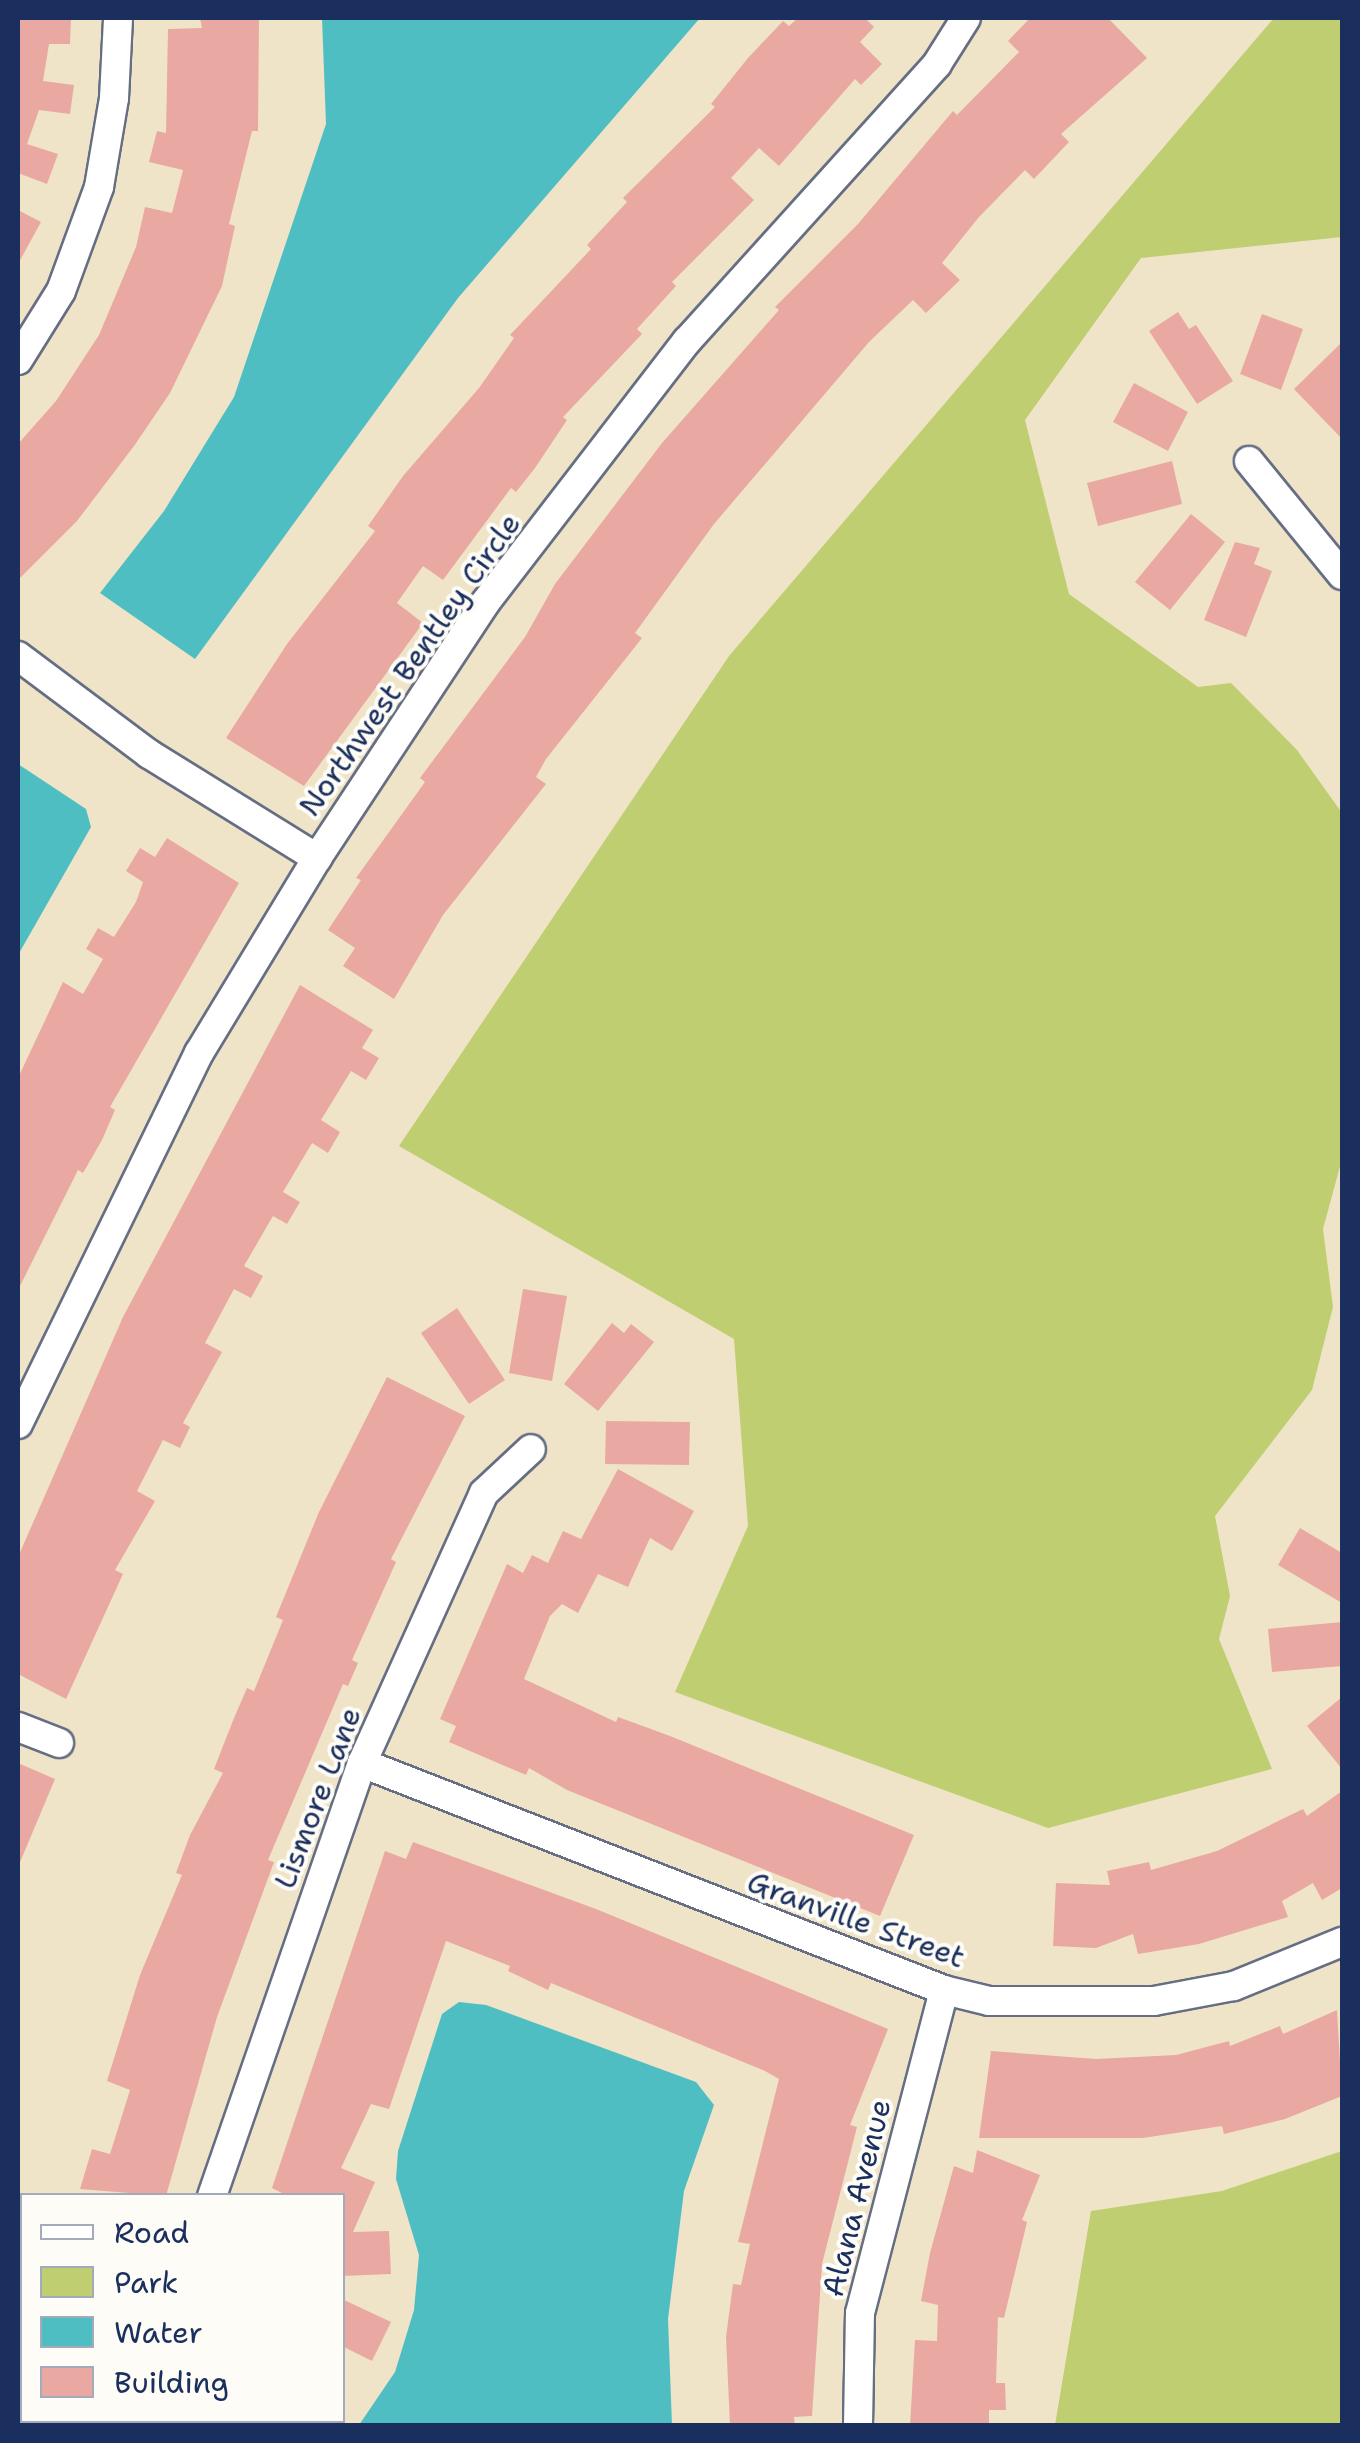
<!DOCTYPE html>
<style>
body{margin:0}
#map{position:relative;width:1360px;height:2443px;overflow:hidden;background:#efe4c8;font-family:"Shantell Sans",sans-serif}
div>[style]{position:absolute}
.green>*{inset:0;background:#bece70}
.water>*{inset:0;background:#4fbec3}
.building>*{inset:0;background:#e9a9a2}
.roads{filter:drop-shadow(2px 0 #656e83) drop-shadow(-2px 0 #656e83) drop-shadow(0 2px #656e83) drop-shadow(0 -2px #656e83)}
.minor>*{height:28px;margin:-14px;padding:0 14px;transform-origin:14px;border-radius:14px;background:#fff}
span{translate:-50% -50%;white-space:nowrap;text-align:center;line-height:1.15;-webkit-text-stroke:8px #fdfcf7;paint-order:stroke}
.street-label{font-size:30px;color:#1b2f5e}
.frame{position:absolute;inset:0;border:20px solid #1b2f5e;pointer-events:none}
.legend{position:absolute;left:20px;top:2193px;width:325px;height:230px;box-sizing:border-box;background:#fdfcf7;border:2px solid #a3aaba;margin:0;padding:12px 18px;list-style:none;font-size:30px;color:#1b2f5e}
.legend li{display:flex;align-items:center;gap:20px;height:50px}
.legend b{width:50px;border:2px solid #a3aaba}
</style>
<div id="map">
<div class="green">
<i style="clip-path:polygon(1274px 18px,1342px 18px,1342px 237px,1141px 258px,1025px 420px,1069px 594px,1198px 687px,1231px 683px,1297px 750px,1342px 813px,1342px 1159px,1323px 1229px,1333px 1307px,1312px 1390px,1215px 1516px,1230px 1596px,1219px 1639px,1272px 1769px,1048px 1828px,675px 1692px,748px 1526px,734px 1339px,399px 1146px,729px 656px)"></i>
<i style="clip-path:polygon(1342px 2151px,1342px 2425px,1055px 2425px,1091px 2211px,1222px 2191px)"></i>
</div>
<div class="water">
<i style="clip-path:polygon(322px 18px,700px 18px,458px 298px,195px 659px,100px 593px,164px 511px,234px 397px,326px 124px)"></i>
<i style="clip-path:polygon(18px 764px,86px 809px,91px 827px,18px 955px)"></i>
<i style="clip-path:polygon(459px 2002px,486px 2005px,696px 2082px,714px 2105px,684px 2191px,668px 2319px,672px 2425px,359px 2425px,395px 2372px,414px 2310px,419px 2255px,396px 2179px,398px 2151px,442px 2014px)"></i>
</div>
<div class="building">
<i style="clip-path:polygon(18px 18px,71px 18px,70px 44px,49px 44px,43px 81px,74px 85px,70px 114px,39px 110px,27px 144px,58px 154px,47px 184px,18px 173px)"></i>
<i style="clip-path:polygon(200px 18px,259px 18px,258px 131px,252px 131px,229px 224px,235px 226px,222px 286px,170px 393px,134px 446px,77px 521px,18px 580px,18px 444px,56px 401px,99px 335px,136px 247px,145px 207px,172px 213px,183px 170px,149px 162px,157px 131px,166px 133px,168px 29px,202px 28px)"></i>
<i style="clip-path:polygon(798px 18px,865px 18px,874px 27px,860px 42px,882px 64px,861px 85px,855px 79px,779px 166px,759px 148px,731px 178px,754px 200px,672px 282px,676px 286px,637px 329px,642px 334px,563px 417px,567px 420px,535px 468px,516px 492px,511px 488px,443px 580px,423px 566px,397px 603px,423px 623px,304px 786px,226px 738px,287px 644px,375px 531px,368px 526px,403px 476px,479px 388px,514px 338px,510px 335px,591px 249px,587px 245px,627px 202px,623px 198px,715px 107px,711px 104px,748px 58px,783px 21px,789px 26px)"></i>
<i style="clip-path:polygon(1030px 18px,1108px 18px,1147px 58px,1061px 134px,1069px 142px,1034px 179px,1025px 170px,979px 217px,942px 263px,960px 280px,926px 313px,913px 300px,869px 342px,714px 524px,635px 633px,642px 638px,546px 759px,536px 777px,546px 784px,443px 915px,394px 999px,343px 966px,355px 948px,328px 930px,361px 880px,356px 878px,425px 782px,420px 778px,525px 637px,555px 584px,662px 443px,779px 310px,775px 307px,858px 224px,953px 111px,957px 115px,1019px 52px,1008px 41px)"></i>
<i style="clip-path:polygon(18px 210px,41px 222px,18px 264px)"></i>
<i style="clip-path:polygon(1178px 312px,1189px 329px,1196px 325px,1233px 381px,1197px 404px,1149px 331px)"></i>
<i style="clip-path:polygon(1262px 314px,1303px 329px,1281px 390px,1240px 374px)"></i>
<i style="clip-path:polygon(1342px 342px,1342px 439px,1294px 389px)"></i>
<i style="clip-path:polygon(1134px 383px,1188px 412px,1168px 451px,1113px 422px)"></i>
<i style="clip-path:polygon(1172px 461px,1182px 504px,1098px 526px,1087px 483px)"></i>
<i style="clip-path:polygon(1191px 514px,1225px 542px,1170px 610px,1135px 582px)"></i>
<i style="clip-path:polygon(1235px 542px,1260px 548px,1254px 564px,1272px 571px,1246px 637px,1204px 620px)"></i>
<i style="clip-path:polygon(167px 838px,239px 883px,110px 1107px,115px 1110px,102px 1140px,83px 1173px,78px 1170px,18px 1290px,18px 1078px,63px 982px,83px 994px,103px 959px,86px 949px,98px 928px,114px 937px,136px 902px,143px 882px,126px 871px,140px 848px,155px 857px)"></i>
<i style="clip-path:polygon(300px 985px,373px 1030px,362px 1048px,379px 1058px,366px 1080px,351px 1071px,321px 1120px,340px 1132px,328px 1153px,312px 1143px,283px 1192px,300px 1202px,287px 1224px,273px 1216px,244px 1266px,263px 1276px,251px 1298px,234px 1289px,205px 1343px,222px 1352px,183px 1423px,190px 1427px,180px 1448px,163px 1440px,137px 1491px,155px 1501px,115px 1570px,123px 1574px,66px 1699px,18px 1674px,18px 1557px,123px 1317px)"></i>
<i style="clip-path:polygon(523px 1289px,567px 1296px,552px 1381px,509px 1373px)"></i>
<i style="clip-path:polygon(457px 1308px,505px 1380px,469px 1404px,421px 1333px)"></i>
<i style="clip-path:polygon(612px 1323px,624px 1333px,631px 1324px,654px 1342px,598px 1411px,564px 1384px)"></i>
<i style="clip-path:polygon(387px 1377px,465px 1416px,391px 1559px,396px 1562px,352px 1660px,358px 1663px,348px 1686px,343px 1684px,268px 1860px,274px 1862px,217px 2017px,166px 2196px,80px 2189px,92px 2149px,110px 2154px,130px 2090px,107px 2081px,140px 1975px,182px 1875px,176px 1873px,190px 1835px,223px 1773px,214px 1769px,234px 1718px,247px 1688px,254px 1691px,283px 1620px,276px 1617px,319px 1512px)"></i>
<i style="clip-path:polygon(606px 1421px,690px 1422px,689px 1465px,605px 1464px)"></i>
<i style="clip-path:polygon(618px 1469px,694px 1511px,672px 1551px,650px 1538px,628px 1587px,598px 1574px,578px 1613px,562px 1604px,550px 1616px,524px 1679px,616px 1722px,618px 1717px,670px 1736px,914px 1835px,880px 1916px,567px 1790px,529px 1768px,526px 1775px,449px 1742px,456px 1726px,440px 1719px,507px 1564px,523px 1573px,532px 1555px,548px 1563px,563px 1531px,581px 1539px)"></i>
<i style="clip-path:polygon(1300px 1528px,1342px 1553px,1342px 1603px,1278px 1565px)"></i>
<i style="clip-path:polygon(1342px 1622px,1342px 1666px,1272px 1672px,1268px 1629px)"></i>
<i style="clip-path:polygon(1342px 1697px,1342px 1769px,1307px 1726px)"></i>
<i style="clip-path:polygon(18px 1763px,55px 1779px,18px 1867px)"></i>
<i style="clip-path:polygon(1342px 1791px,1342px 1888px,1322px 1900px,1313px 1883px,1282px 1901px,1288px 1917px,1199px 1944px,1138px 1954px,1133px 1934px,1096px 1948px,1053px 1946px,1056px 1883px,1110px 1885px,1107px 1871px,1149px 1862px,1151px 1870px,1217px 1851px,1303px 1809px,1307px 1816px)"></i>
<i style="clip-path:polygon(413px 1842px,596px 1909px,888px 2029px,850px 2125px,857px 2127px,822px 2264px,812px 2416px,794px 2417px,795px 2426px,730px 2426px,726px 2337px,733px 2284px,741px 2285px,750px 2244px,738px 2242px,779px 2079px,765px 2071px,551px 1983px,548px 1990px,508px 1971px,510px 1966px,446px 1941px,389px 2109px,371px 2104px,341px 2168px,375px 2182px,353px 2232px,389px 2231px,391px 2274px,342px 2276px,342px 2196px,288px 2196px,272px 2188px,385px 1851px,406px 1859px)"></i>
<i style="clip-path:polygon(1337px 2010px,1342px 2096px,1285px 2119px,1224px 2134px,1222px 2126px,1143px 2138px,979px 2138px,991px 2051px,1096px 2059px,1176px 2055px,1229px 2041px,1230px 2046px,1280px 2026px,1283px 2034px)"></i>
<i style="clip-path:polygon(977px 2150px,1040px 2175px,1022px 2220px,1027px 2222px,1004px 2318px,998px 2317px,996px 2383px,1005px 2383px,1006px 2410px,989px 2410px,989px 2426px,910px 2426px,915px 2340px,937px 2341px,938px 2305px,921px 2301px,930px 2253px,954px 2166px,973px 2173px)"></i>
<i style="clip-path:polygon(342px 2299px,391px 2322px,372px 2361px,342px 2346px)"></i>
</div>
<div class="roads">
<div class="minor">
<i style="left:18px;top:360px;width:81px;rotate:-58.1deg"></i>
<i style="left:61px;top:291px;width:111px;rotate:-69.9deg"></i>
<i style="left:99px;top:187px;width:90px;rotate:-80.4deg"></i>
<i style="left:114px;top:98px;width:80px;rotate:-87.1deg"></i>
<i style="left:1249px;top:461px;width:147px;rotate:50.8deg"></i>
<i style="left:18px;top:656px;width:164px;rotate:36.8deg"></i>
<i style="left:149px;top:754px;width:198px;rotate:31.8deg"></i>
<i style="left:18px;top:1424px;width:413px;rotate:-64deg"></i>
<i style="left:199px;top:1053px;width:228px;rotate:-58.8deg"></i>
<i style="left:317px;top:858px;width:305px;rotate:-56.6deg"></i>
<i style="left:485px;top:603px;width:331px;rotate:-52.4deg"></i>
<i style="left:687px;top:341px;width:373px;rotate:-47.9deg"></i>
<i style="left:937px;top:64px;width:54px;rotate:-57.8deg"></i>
<i style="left:18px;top:1727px;width:44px;rotate:21.3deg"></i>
<i style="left:362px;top:1763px;width:625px;rotate:21.31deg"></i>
<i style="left:944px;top:1990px;width:46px;rotate:13.7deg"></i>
<i style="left:989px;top:2001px;width:165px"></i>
<i style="left:1154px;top:2001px;width:81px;rotate:-10.6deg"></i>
<i style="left:1234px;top:1986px;width:117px;rotate:-22.2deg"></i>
<i style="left:212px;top:2196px;width:458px;rotate:-70.9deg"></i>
<i style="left:362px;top:1763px;width:296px;rotate:-65.7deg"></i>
<i style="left:484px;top:1493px;width:64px;rotate:-43.1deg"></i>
<i style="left:858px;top:2426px;width:113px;rotate:-89deg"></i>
<i style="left:860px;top:2313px;width:334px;rotate:-75.4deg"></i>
</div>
</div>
<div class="street-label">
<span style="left:410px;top:665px;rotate:-55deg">Northwest Bentley Circle</span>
<span style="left:318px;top:1798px;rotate:-69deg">Lismore Lane</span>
<span style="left:856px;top:1920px;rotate:20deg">Granville Street</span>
<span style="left:857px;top:2198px;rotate:-76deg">Alana Avenue</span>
</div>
<div class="frame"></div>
<ul class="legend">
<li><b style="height:12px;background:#fff"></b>Road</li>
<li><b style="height:28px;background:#bece70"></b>Park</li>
<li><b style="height:28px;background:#4fbec3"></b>Water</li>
<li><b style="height:28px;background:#e9a9a2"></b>Building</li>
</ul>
</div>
